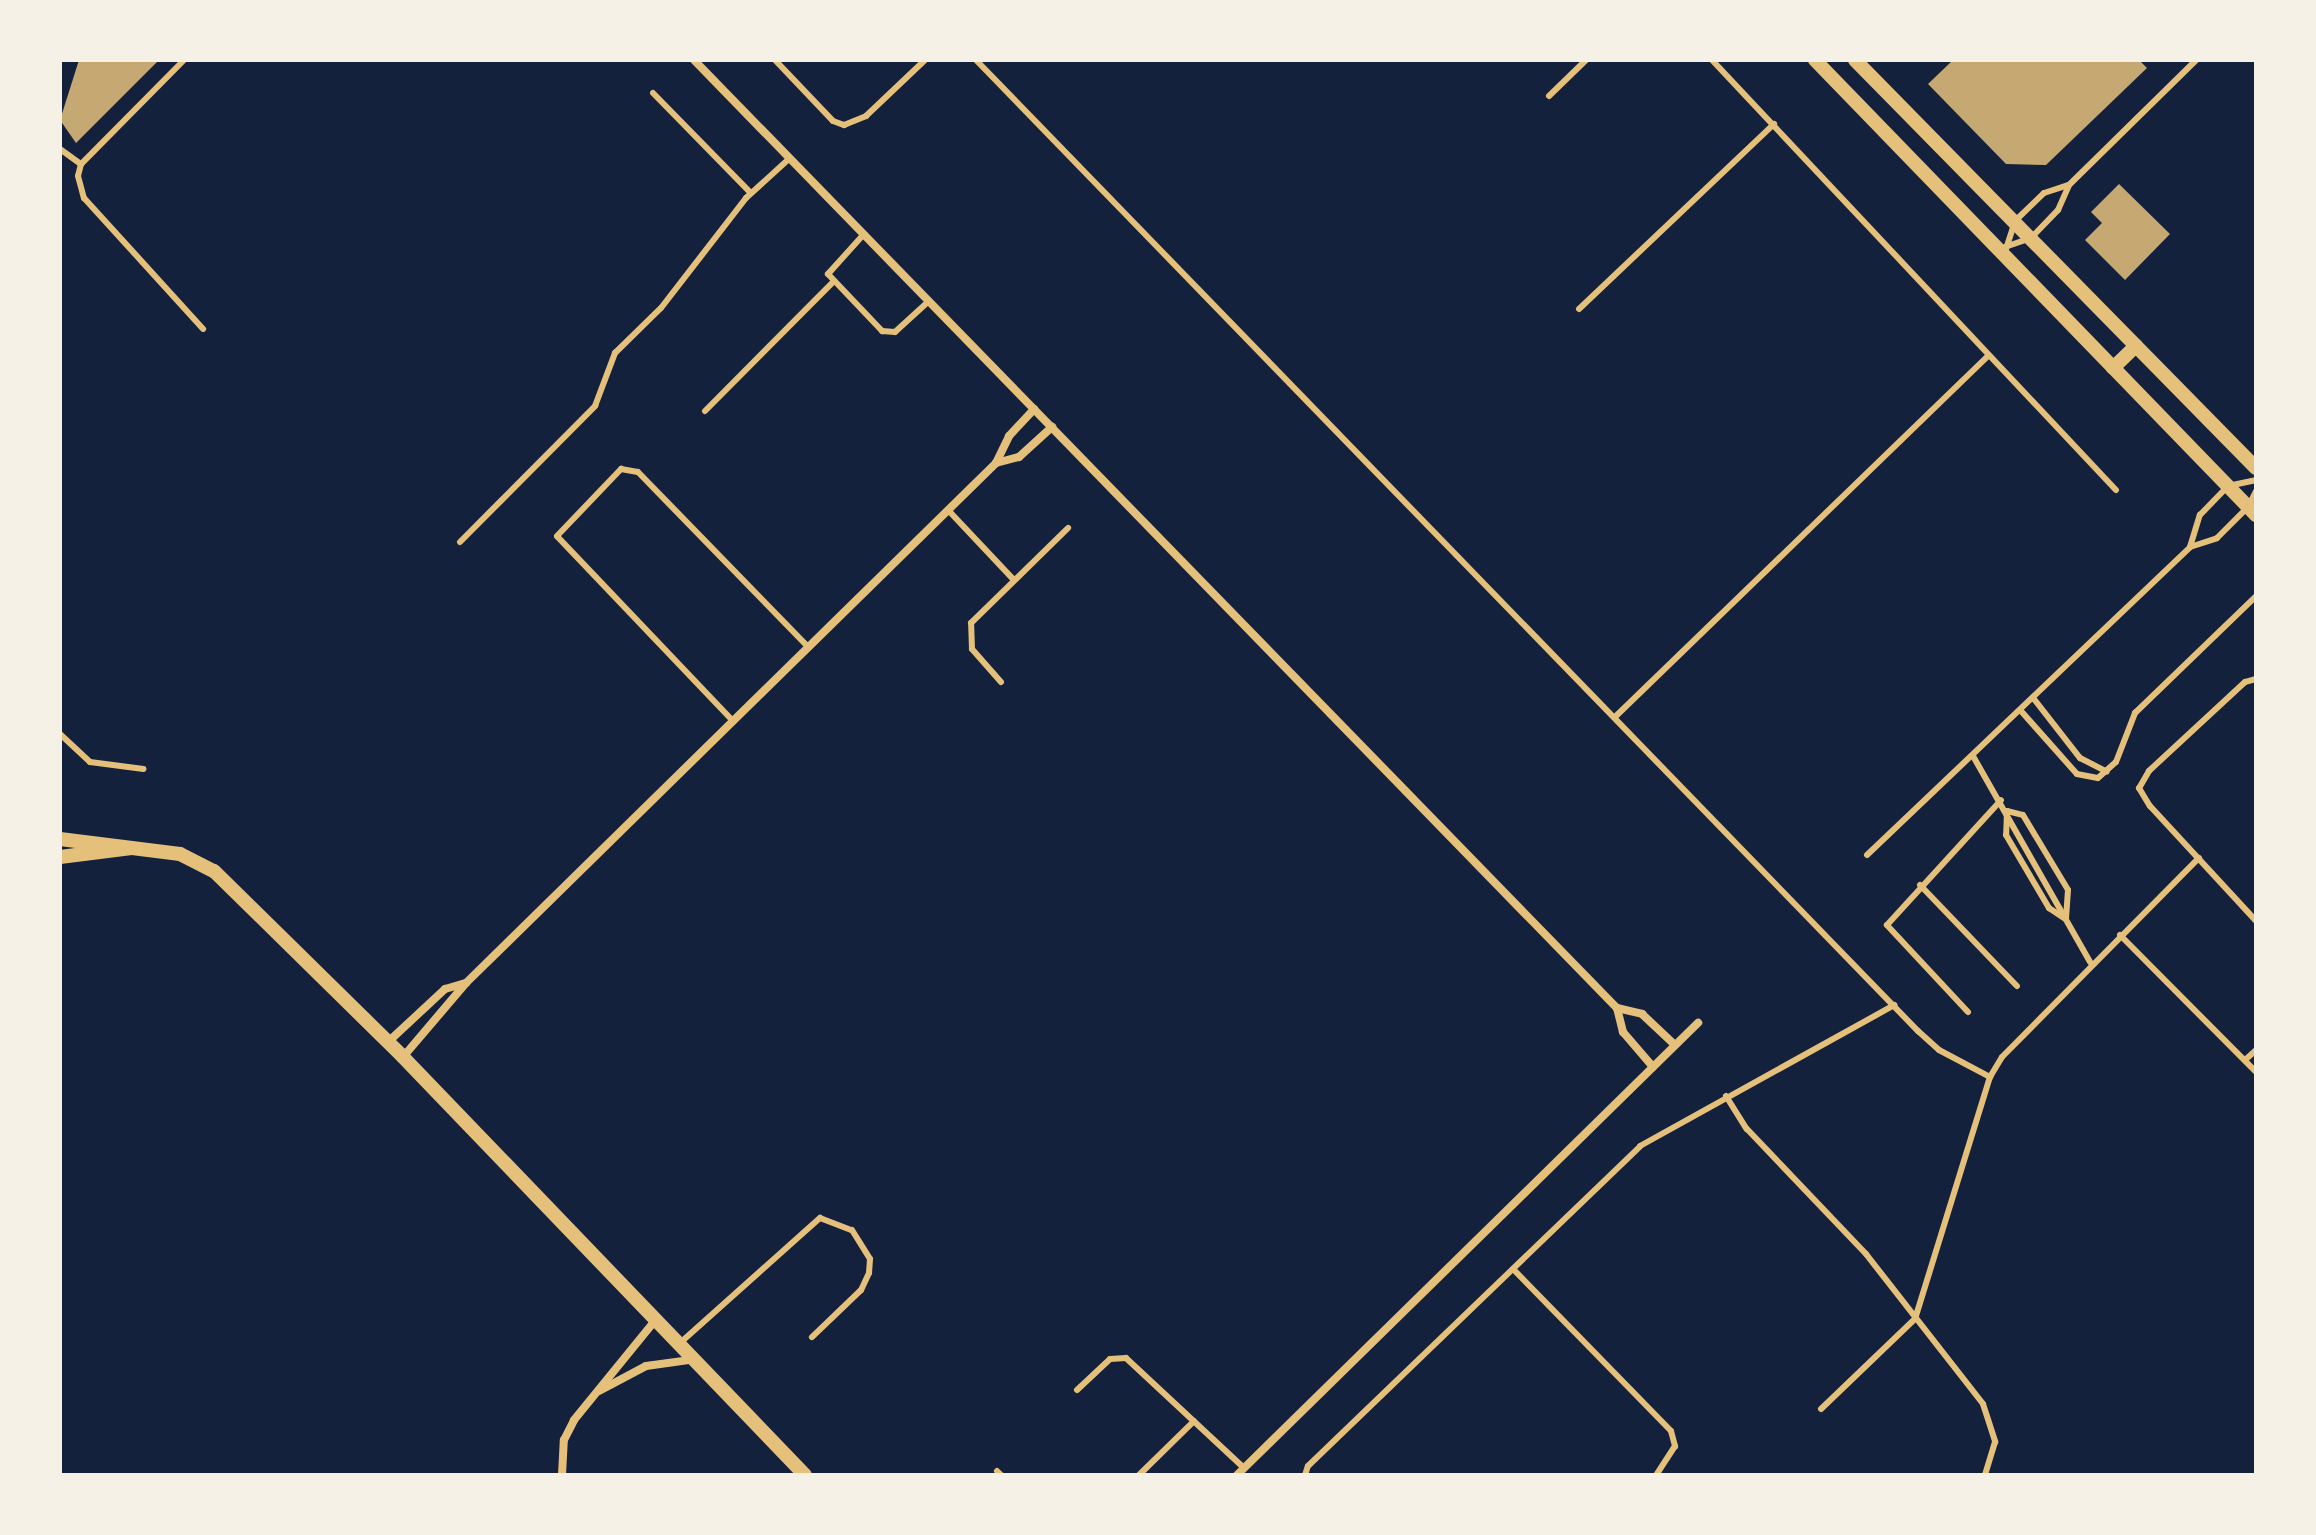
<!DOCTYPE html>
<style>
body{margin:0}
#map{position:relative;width:2316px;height:1535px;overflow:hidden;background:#14213d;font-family:Overpass,sans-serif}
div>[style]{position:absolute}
.building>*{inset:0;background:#c6a872}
.service>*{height:6px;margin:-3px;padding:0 3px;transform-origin:3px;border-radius:3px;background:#e5c07b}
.minor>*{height:8px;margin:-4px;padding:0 4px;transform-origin:4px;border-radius:4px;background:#e5c07b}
.tertiary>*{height:14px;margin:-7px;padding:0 7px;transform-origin:7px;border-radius:7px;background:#e5c07b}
span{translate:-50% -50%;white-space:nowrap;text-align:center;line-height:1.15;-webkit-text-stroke:7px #f6f1e7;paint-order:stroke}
.frame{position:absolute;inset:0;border:62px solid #f6f1e7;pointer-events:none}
</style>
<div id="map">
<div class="building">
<i style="clip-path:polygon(79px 60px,159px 60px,76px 143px,60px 120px)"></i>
<i style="clip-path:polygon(1953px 60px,2139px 60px,2147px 68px,2046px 165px,2006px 164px,1928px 84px)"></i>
<i style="clip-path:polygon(2119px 184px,2170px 234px,2125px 280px,2085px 240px,2102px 223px,2091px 212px)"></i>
</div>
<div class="service">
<i style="left:184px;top:60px;width:146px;rotate:134.7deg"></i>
<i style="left:81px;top:164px;width:12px;rotate:104deg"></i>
<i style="left:78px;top:176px;width:23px;rotate:75deg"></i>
<i style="left:84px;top:198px;width:177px;rotate:47.7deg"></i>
<i style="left:775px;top:60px;width:84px;rotate:46.4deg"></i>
<i style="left:833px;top:121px;width:12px;rotate:20deg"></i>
<i style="left:844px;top:125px;width:24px;rotate:-22deg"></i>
<i style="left:866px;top:116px;width:81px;rotate:-43.5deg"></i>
<i style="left:976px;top:60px;width:1353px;rotate:45.87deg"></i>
<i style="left:1918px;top:1031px;width:28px;rotate:42deg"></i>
<i style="left:1939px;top:1050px;width:58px;rotate:27.9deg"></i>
<i style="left:1712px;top:60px;width:590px;rotate:46.79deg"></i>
<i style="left:653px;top:93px;width:140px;rotate:45.6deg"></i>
<i style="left:1549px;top:96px;width:52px;rotate:-44.2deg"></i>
<i style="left:60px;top:149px;width:26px;rotate:36deg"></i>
<i style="left:864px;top:234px;width:54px;rotate:132deg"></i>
<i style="left:828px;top:274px;width:79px;rotate:46.5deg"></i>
<i style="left:882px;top:331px;width:13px;rotate:4deg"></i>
<i style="left:895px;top:332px;width:46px;rotate:-42.4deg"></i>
<i style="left:2002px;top:248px;width:31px;rotate:-19deg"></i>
<i style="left:2031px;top:238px;width:39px;rotate:-46deg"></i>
<i style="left:2058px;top:210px;width:27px;rotate:-66deg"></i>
<i style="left:2069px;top:185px;width:178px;rotate:-44.5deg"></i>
<i style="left:2006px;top:249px;width:29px;rotate:-72deg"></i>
<i style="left:2015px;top:221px;width:40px;rotate:-44deg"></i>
<i style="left:2044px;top:193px;width:26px;rotate:-18deg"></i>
<i style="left:1579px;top:309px;width:269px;rotate:-43.5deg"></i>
<i style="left:705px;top:411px;width:183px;rotate:-45.2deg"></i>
<i style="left:948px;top:510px;width:95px;rotate:46.7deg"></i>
<i style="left:460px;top:542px;width:192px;rotate:-45.2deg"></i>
<i style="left:595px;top:406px;width:57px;rotate:-69.3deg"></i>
<i style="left:615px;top:353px;width:64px;rotate:-44.4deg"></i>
<i style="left:661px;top:308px;width:139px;rotate:-52.3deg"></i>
<i style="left:746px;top:198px;width:59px;rotate:-42.3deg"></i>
<i style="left:2190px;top:547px;width:34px;rotate:-73deg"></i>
<i style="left:2200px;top:515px;width:40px;rotate:-46deg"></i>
<i style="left:2228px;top:486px;width:29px;rotate:-12deg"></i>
<i style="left:2256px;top:679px;width:11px;rotate:165deg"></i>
<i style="left:2245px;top:682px;width:131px;rotate:137.2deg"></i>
<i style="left:2149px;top:771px;width:20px;rotate:120deg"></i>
<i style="left:2139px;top:788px;width:21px;rotate:59deg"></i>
<i style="left:2150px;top:806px;width:156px;rotate:47.3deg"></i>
<i style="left:1001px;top:682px;width:44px;rotate:-131.3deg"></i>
<i style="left:972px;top:649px;width:26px;rotate:-92deg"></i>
<i style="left:971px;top:623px;width:136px;rotate:-44.4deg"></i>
<i style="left:2034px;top:699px;width:75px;rotate:52.1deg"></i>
<i style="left:2080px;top:758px;width:30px;rotate:27deg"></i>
<i style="left:2021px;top:711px;width:84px;rotate:48.4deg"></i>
<i style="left:2077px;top:774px;width:21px;rotate:11deg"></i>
<i style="left:2098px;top:778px;width:24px;rotate:-42deg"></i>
<i style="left:2116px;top:762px;width:53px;rotate:-68.8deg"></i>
<i style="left:2135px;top:713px;width:168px;rotate:-44deg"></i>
<i style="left:1616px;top:716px;width:516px;rotate:-44.06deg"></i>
<i style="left:733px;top:721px;width:255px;rotate:-133.6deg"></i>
<i style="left:557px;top:536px;width:93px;rotate:-46.3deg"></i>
<i style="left:621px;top:469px;width:17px;rotate:10deg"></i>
<i style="left:638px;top:472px;width:244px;rotate:45.8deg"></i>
<i style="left:60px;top:734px;width:41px;rotate:43deg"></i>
<i style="left:90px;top:762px;width:54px;rotate:7.4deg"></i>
<i style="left:1973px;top:756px;width:237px;rotate:60.4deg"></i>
<i style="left:2007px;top:811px;width:16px;rotate:14deg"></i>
<i style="left:2023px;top:815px;width:87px;rotate:59deg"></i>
<i style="left:2068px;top:890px;width:29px;rotate:94deg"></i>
<i style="left:2007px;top:811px;width:24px;rotate:92deg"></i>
<i style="left:2006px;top:835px;width:85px;rotate:59.5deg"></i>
<i style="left:2049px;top:908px;width:18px;rotate:34deg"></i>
<i style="left:1867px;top:855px;width:446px;rotate:-43.6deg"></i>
<i style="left:2190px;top:547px;width:28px;rotate:-18deg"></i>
<i style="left:2217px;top:538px;width:44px;rotate:-45deg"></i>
<i style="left:2248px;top:507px;width:18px;rotate:-63deg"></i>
<i style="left:1920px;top:885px;width:140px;rotate:46.2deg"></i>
<i style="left:2120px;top:935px;width:193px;rotate:45.2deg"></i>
<i style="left:1968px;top:1012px;width:119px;rotate:-133deg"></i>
<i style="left:1887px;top:925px;width:169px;rotate:-47.6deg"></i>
<i style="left:2245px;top:1060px;width:15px;rotate:-42deg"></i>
<i style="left:1726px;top:1096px;width:39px;rotate:58deg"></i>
<i style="left:1747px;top:1129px;width:173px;rotate:46.4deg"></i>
<i style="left:1866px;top:1254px;width:190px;rotate:52deg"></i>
<i style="left:1983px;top:1404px;width:40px;rotate:72deg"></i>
<i style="left:1995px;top:1442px;width:34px;rotate:107deg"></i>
<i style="left:1513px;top:1269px;width:226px;rotate:45.7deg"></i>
<i style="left:1671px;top:1431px;width:16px;rotate:75deg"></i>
<i style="left:1675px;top:1446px;width:35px;rotate:123deg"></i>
<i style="left:680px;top:1343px;width:188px;rotate:-41.8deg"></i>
<i style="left:820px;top:1218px;width:34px;rotate:21deg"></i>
<i style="left:852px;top:1230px;width:34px;rotate:58deg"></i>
<i style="left:870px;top:1259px;width:14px;rotate:94deg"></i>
<i style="left:869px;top:1273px;width:19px;rotate:115deg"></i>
<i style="left:861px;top:1290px;width:68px;rotate:136.2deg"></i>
<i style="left:1077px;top:1390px;width:45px;rotate:-43.2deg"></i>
<i style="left:1110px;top:1359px;width:16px;rotate:-4deg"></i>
<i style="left:1126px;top:1358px;width:161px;rotate:43deg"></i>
<i style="left:1821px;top:1409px;width:130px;rotate:-43.8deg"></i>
<i style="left:1915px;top:1319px;width:253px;rotate:-72.8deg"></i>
<i style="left:1990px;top:1077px;width:23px;rotate:-59deg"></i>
<i style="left:2002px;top:1057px;width:280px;rotate:-45.3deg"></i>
<i style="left:997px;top:1471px;width:6px;rotate:45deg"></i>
<i style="left:1139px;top:1475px;width:77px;rotate:-44.5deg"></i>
<i style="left:1305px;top:1475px;width:9px;rotate:-72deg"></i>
<i style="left:1308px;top:1466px;width:461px;rotate:-43.9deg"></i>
<i style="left:1640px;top:1146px;width:291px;rotate:-29deg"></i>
</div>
<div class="minor">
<i style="left:694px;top:60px;width:1323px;rotate:45.77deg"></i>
<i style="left:1617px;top:1008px;width:25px;rotate:76deg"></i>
<i style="left:1623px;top:1032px;width:46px;rotate:49.4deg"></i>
<i style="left:996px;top:463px;width:24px;rotate:-15deg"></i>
<i style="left:1019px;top:457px;width:45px;rotate:-42.3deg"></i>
<i style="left:1617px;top:1008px;width:26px;rotate:13deg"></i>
<i style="left:1642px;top:1014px;width:45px;rotate:43.2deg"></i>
<i style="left:388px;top:1042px;width:78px;rotate:-42.9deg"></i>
<i style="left:445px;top:989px;width:22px;rotate:-16deg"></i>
<i style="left:403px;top:1057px;width:97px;rotate:-49.6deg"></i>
<i style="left:466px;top:983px;width:742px;rotate:-44.45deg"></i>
<i style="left:996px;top:463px;width:30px;rotate:-64deg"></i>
<i style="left:1009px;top:436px;width:37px;rotate:-47deg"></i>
<i style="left:599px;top:1391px;width:53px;rotate:-28deg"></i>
<i style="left:646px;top:1366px;width:43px;rotate:-7.9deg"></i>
<i style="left:562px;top:1475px;width:35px;rotate:-87deg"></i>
<i style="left:564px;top:1440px;width:22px;rotate:-63deg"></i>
<i style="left:574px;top:1420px;width:127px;rotate:-50.8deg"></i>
<i style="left:1237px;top:1475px;width:646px;rotate:-44.44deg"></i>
</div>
<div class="tertiary">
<i style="left:1815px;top:60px;width:634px;rotate:45.9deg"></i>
<i style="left:1855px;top:60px;width:572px;rotate:45.5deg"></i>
<i style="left:2113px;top:368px;width:32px;rotate:-44deg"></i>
<i style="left:60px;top:839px;width:121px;rotate:7.1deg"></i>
<i style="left:180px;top:854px;width:38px;rotate:27deg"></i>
<i style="left:214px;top:871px;width:265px;rotate:44.5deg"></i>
<i style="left:403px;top:1057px;width:580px;rotate:46.12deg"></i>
<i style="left:60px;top:857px;width:72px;rotate:-7.2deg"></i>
</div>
<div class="frame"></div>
</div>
